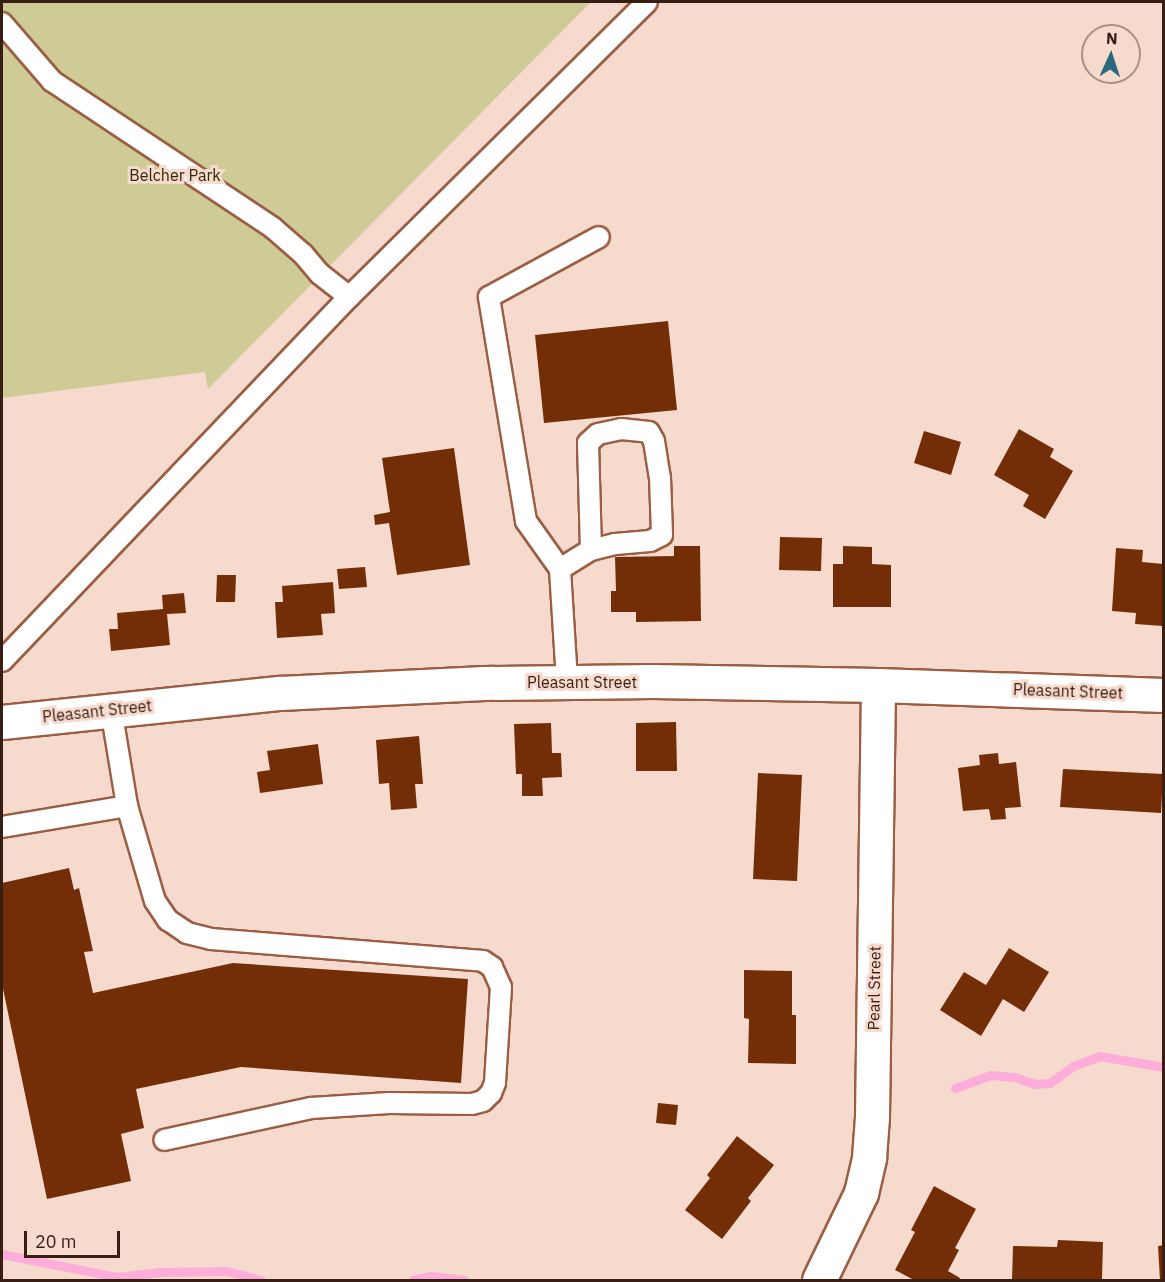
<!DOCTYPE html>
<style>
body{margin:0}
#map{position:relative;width:1165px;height:1282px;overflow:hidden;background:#f7dace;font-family:"IBM Plex Sans",sans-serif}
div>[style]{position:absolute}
.green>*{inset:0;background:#cfcb97}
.stream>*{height:9px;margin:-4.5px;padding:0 4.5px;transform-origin:4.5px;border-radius:4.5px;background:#fcadda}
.building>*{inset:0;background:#732e07}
.roads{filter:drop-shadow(2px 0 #9b5e43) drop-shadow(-2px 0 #9b5e43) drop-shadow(0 2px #9b5e43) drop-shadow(0 -2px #9b5e43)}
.service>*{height:20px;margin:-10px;padding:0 10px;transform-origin:10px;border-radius:10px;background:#fff}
.minor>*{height:33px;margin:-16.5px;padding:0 16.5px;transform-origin:16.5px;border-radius:16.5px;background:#fff}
.tertiary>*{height:33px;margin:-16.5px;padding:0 16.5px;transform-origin:16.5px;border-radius:16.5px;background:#fff}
span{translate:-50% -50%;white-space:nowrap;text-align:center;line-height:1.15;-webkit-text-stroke:6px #f7dace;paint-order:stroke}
.park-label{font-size:16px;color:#302d06}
.street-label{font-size:16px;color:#371e12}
.frame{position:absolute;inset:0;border:3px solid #371e12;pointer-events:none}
.north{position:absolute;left:1081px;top:24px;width:60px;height:60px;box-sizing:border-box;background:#f7dace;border:2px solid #aa8f83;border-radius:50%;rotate:3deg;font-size:16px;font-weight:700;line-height:24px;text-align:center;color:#371e12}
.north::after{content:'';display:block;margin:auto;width:21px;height:27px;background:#2b697f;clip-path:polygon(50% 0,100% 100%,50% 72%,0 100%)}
.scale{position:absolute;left:24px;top:1231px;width:96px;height:27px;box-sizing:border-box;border:3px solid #371e12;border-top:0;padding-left:8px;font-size:18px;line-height:21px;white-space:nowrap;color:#371e12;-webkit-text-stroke:4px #f7dace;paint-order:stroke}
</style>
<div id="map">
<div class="green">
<i style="clip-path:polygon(2px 2px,591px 2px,208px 389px,205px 372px,2px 398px)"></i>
</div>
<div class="stream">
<i style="left:955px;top:1088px;width:38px;rotate:-20deg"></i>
<i style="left:991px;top:1075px;width:23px;rotate:5deg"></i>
<i style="left:1014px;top:1077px;width:23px;rotate:18deg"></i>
<i style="left:1036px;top:1084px;width:14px;rotate:-4deg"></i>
<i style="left:1050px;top:1083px;width:29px;rotate:-36deg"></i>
<i style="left:1073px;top:1066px;width:29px;rotate:-20deg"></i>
<i style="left:1100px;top:1056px;width:65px;rotate:9.8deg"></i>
<i style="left:2px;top:1254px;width:117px;rotate:11.3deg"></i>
<i style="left:117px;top:1277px;width:43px;rotate:-6.6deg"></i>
<i style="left:160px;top:1272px;width:67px;rotate:-0.9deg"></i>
<i style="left:227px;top:1271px;width:35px;rotate:15deg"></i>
<i style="left:413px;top:1280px;width:18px;rotate:-13deg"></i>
<i style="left:431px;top:1276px;width:33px;rotate:7deg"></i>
</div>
<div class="building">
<i style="clip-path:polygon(668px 321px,677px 410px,544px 423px,535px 335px)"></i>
<i style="clip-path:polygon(1019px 429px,1054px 449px,1050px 457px,1073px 471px,1045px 519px,1023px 506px,1029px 495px,994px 475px)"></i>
<i style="clip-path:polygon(924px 431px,961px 442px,951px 475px,914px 463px)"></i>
<i style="clip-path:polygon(454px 448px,470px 565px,397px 575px,389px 523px,375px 525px,374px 515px,390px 512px,382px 458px)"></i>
<i style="clip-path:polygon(780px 537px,822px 538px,821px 571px,779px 570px)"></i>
<i style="clip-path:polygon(674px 546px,700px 546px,701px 621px,636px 622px,636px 612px,611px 612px,611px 591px,616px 591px,615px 557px,674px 556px)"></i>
<i style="clip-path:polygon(843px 546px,872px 547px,872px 564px,891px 565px,891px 607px,833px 607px,833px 564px,843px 564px)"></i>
<i style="clip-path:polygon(1116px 548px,1143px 550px,1142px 562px,1164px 564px,1163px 626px,1135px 624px,1136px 613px,1112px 611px)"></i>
<i style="clip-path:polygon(365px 567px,367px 587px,339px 589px,337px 569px)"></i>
<i style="clip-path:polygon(217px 575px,236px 575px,235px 602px,216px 602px)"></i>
<i style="clip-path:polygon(333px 582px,335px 613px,321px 614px,323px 635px,277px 638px,275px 602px,283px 602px,282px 586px)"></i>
<i style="clip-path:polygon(184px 593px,186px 613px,167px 614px,170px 645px,111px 651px,109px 629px,118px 629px,117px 613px,163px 609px,162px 595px)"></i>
<i style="clip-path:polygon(676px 722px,677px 771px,636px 771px,636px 723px)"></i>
<i style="clip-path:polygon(551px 723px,552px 753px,561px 753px,562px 777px,542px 778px,543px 796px,522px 796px,522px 774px,516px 774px,514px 724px)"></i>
<i style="clip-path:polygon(419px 736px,423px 784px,415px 784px,417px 808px,391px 810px,389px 783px,379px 784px,376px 740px)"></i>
<i style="clip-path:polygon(318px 744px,323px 784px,260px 793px,257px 772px,270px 770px,267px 751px)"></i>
<i style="clip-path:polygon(998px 753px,999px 764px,1016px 762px,1021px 807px,1005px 808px,1006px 819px,991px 820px,989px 809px,963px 811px,958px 768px,980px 765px,979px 755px)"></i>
<i style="clip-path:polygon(1063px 769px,1163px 774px,1161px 813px,1060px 807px)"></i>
<i style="clip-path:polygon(758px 773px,802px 775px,797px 881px,753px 879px)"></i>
<i style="clip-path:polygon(69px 868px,74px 890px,79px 888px,93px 951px,84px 952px,93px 993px,233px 963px,468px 979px,461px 1083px,241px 1067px,136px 1089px,144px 1128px,121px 1134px,131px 1181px,47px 1199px,2px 984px,2px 883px)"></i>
<i style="clip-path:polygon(1009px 948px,1049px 972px,1024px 1012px,1003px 999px,981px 1036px,940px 1010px,964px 972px,986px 985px)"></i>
<i style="clip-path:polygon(744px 970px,792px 971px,792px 1015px,796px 1015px,796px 1064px,748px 1063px,749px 1019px,744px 1018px)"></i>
<i style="clip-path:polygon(658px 1103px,678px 1105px,676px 1125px,656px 1123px)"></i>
<i style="clip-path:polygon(737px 1136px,774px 1165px,748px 1198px,751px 1201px,722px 1239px,685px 1210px,710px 1178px,707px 1175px)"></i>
<i style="clip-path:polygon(934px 1186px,976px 1209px,955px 1248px,959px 1250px,948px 1271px,960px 1278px,959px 1280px,914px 1280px,895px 1270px,915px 1232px,911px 1230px)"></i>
<i style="clip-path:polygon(1058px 1240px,1103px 1242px,1102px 1280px,1012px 1280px,1013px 1246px,1057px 1247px)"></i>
<i style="clip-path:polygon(1164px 1245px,1164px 1280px,1160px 1280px,1158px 1246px)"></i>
</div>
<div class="roads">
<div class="service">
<i style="left:2px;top:23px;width:77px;rotate:49.2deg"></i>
<i style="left:52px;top:81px;width:265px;rotate:33.6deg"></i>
<i style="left:273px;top:228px;width:40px;rotate:41deg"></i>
<i style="left:303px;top:254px;width:26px;rotate:50deg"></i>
<i style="left:320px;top:274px;width:37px;rotate:38deg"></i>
<i style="left:560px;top:569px;width:36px;rotate:-32deg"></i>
<i style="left:591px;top:550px;width:107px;rotate:-91.6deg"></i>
<i style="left:588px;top:443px;width:13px;rotate:-42deg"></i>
<i style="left:598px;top:434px;width:24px;rotate:-12deg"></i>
<i style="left:621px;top:429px;width:28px;rotate:6deg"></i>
<i style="left:649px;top:432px;width:10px;rotate:61deg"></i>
<i style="left:654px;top:441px;width:36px;rotate:81deg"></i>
<i style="left:660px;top:477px;width:58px;rotate:88deg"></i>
<i style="left:662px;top:535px;width:13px;rotate:153deg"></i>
<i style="left:650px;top:541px;width:35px;rotate:175deg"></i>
<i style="left:615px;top:544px;width:25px;rotate:166deg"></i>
<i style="left:2px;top:661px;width:503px;rotate:-46.37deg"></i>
<i style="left:349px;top:297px;width:419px;rotate:-44.7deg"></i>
<i style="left:567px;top:681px;width:112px;rotate:-93.6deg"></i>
<i style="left:560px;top:569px;width:59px;rotate:-125.3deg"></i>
<i style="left:526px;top:521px;width:227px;rotate:-99.4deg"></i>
<i style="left:489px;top:297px;width:125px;rotate:-28.6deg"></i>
<i style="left:111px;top:709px;width:98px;rotate:80.6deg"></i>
<i style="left:127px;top:806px;width:99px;rotate:73.6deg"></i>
<i style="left:155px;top:901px;width:23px;rotate:56deg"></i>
<i style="left:168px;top:920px;width:23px;rotate:34deg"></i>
<i style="left:187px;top:933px;width:25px;rotate:14deg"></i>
<i style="left:211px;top:939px;width:273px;rotate:4.6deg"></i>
<i style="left:483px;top:961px;width:11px;rotate:34deg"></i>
<i style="left:492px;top:967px;width:22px;rotate:66deg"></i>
<i style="left:501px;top:987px;width:96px;rotate:93.6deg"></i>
<i style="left:495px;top:1083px;width:11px;rotate:112deg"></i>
<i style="left:491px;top:1093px;width:11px;rotate:135deg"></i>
<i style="left:483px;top:1101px;width:11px;rotate:165deg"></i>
<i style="left:472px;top:1104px;width:83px;rotate:-179.3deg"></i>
<i style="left:389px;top:1103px;width:78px;rotate:176.3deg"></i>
<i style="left:311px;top:1108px;width:150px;rotate:167.7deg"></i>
<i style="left:2px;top:827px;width:127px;rotate:-9.5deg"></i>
</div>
<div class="minor">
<i style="left:819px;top:1280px;width:97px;rotate:-64.2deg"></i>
<i style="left:861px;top:1193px;width:37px;rotate:-77deg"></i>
<i style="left:869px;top:1157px;width:40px;rotate:-85.7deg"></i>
<i style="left:872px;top:1117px;width:432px;rotate:-89.2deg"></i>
</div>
<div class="tertiary">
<i style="left:2px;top:722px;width:280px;rotate:-6deg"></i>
<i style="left:280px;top:693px;width:204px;rotate:-2.8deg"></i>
<i style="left:484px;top:683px;width:169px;rotate:-0.7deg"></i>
<i style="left:653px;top:681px;width:225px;rotate:1deg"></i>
<i style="left:878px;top:685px;width:286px;rotate:2deg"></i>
</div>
</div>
<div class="park-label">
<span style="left:175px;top:175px">Belcher Park</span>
</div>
<div class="street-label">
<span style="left:582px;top:682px">Pleasant Street</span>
<span style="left:1068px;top:691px;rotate:2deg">Pleasant Street</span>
<span style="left:97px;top:711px;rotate:-6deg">Pleasant Street</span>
<span style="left:874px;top:988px;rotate:-89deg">Pearl Street</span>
</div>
<div class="frame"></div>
<div class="north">N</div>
<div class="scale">20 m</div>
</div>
